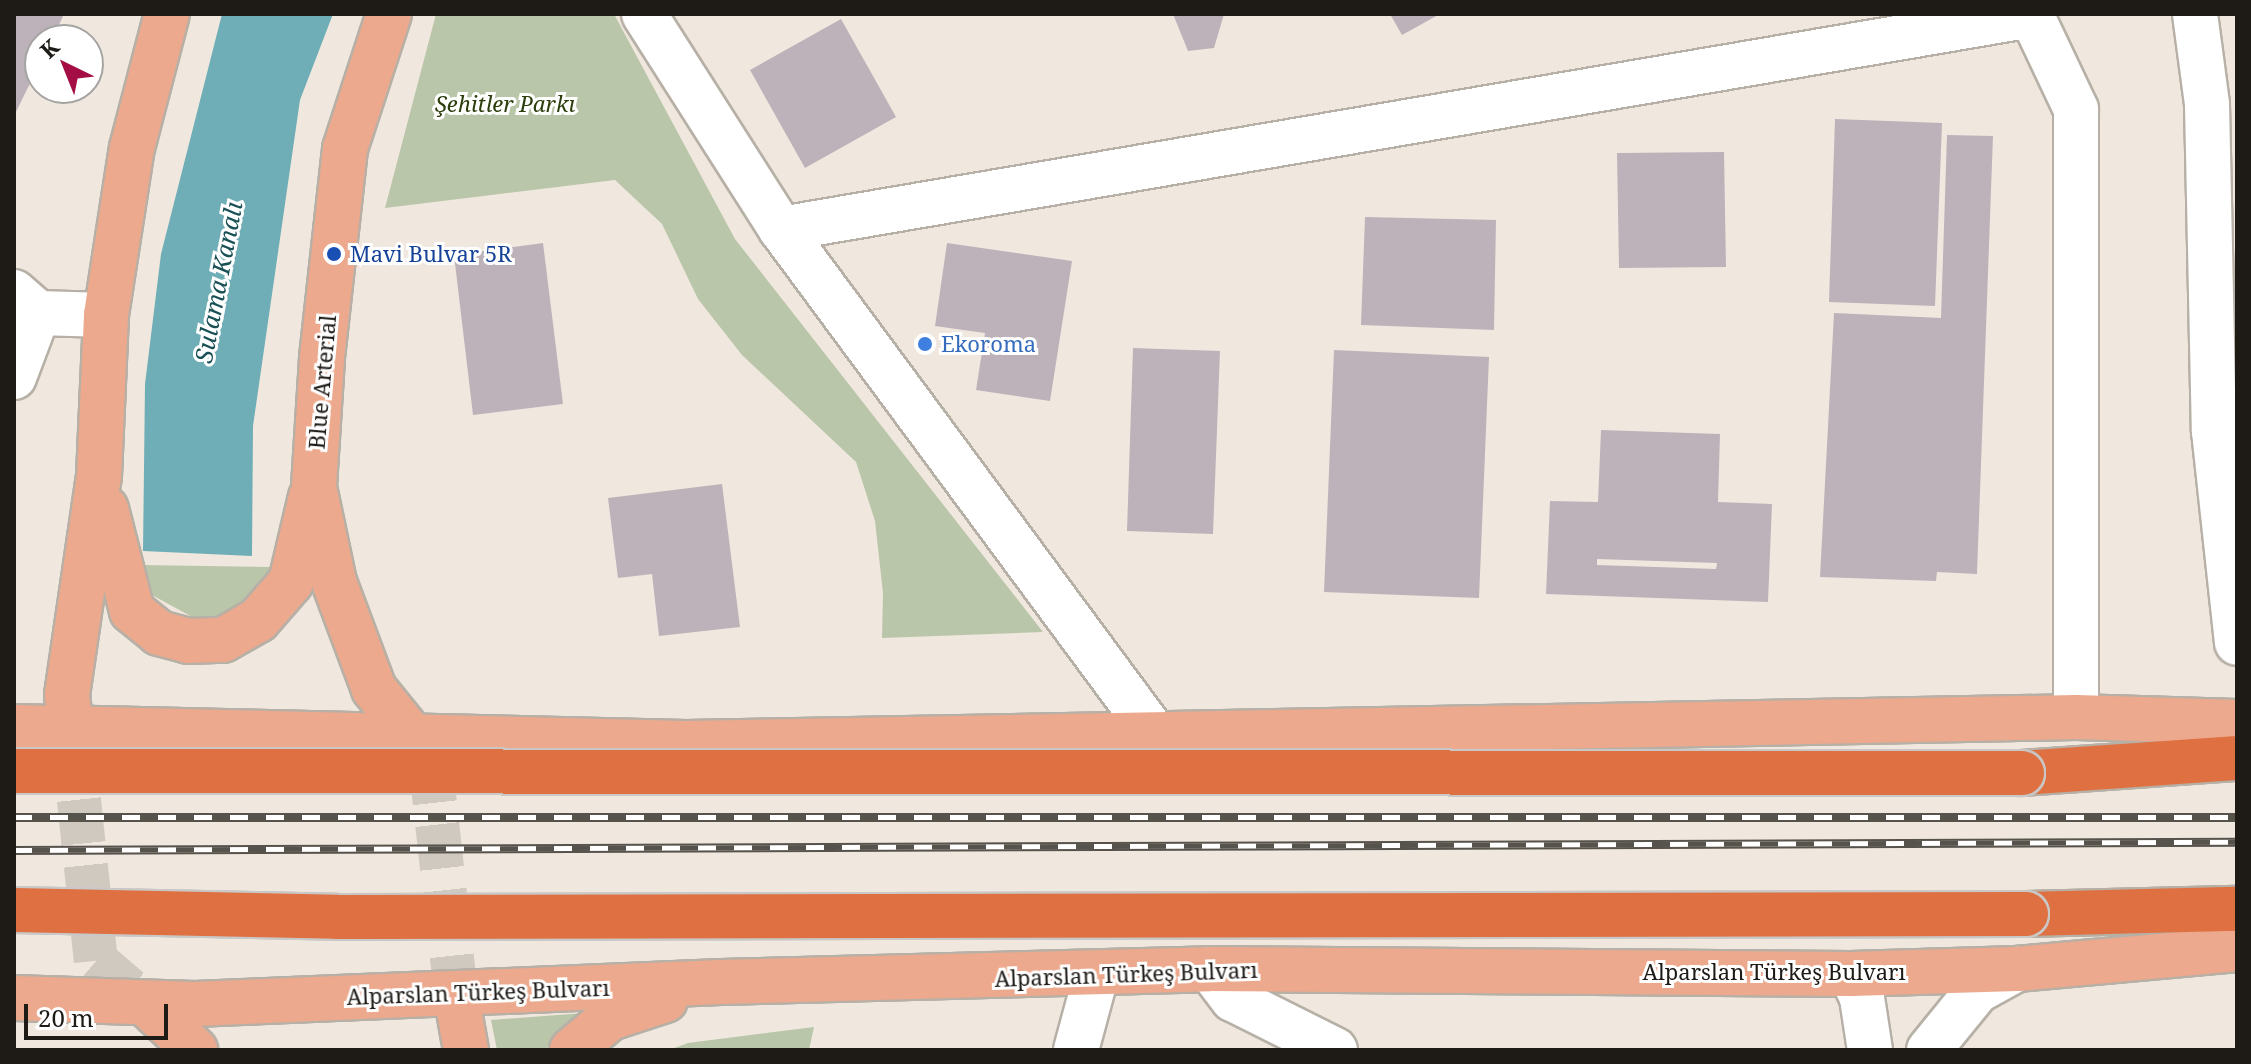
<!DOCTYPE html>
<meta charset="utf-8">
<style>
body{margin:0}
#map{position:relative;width:2251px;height:1064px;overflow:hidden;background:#f0e8de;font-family:"Noto Serif",serif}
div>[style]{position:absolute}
.green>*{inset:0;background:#bac6aa}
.water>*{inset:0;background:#6faeb6}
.building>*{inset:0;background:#bdb2ba}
.primary-tunnel>*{height:44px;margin-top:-22px;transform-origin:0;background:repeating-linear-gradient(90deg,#d0c9c0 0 44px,transparent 0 66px)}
.roads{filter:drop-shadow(2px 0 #b7b0a6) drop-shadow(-2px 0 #b7b0a6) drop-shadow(0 2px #b7b0a6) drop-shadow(0 -2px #b7b0a6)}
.street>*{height:44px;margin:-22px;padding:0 22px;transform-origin:22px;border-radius:22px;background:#fff}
.primary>*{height:44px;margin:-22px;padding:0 22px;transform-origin:22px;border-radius:22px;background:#eca98d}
.highway>*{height:44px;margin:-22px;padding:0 22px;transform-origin:22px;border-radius:22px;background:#df7041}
.rail>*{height:9px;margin-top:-4.5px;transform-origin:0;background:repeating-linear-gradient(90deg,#fff 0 18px,#56524c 0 36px);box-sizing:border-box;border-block:2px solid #56524c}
.bridges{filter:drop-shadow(2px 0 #c9c8c7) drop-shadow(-2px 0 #c9c8c7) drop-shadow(0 2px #c9c8c7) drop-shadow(0 -2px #c9c8c7)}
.highway-bridge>*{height:44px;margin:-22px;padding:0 22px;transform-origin:22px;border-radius:22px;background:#df7041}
.dots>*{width:22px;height:22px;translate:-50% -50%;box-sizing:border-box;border:4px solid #fff;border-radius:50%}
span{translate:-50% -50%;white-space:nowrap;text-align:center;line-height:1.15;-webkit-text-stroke:6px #fff;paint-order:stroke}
.park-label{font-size:22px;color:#2c3e0b;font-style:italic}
.transit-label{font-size:22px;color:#164399}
.left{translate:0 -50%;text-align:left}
.shop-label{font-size:22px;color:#366cbe}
.street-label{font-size:22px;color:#1e1b17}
.water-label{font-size:24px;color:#185056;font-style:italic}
.frame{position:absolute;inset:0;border:16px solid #1e1b17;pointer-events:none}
.north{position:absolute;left:24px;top:24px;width:80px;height:80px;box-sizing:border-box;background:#fff;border:2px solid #a5a4a2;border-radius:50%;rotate:317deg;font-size:22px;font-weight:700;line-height:32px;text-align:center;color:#1e1b17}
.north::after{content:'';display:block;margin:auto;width:28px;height:36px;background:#a50d45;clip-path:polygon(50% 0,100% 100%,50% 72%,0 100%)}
.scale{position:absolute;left:24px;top:1004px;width:144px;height:36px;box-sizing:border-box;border:4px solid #1e1b17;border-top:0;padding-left:10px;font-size:24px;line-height:28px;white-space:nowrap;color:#1e1b17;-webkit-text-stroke:6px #fff;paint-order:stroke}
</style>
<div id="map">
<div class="green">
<i style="clip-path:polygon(436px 14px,614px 14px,735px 239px,1043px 632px,882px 638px,883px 593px,875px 521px,856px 462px,742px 355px,698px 299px,662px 224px,615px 180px,385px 208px)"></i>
<i style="clip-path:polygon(140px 565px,271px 567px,247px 601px,226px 614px,196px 619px,150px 594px)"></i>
<i style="clip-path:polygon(598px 1012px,544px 1050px,497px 1050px,491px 1020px)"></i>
<i style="clip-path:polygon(814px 1027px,809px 1050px,669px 1050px,688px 1043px)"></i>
</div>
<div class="water">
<i style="clip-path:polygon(222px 14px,333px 14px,300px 100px,253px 426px,252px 556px,143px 551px,145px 384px,161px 254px)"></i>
</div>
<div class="building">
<i style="clip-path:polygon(14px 14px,64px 14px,52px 40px,40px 40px,40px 63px,14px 116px)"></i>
<i style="clip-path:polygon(1173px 14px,1224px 14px,1214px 48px,1188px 51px)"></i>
<i style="clip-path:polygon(1390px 14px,1440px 14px,1402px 35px)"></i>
<i style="clip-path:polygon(841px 19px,896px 117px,805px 168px,750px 70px)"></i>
<i style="clip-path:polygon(1835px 119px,1942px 123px,1935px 306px,1829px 302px)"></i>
<i style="clip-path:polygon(1947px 135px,1993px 136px,1977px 574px,1937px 572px,1936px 581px,1820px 577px,1834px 313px,1941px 318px)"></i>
<i style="clip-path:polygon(1724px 152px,1726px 267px,1619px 268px,1617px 153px)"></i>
<i style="clip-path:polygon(1365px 217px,1496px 220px,1494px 330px,1361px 325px)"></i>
<i style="clip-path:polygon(543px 243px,563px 404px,473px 415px,454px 255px)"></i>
<i style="clip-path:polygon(947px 243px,1072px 261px,1050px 401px,976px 390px,985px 333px,935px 326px)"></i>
<i style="clip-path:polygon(1133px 348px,1220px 351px,1213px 534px,1127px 531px)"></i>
<i style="clip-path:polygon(1334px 350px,1489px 357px,1479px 598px,1324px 592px)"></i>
<i style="clip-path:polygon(evenodd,1601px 430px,1720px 434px,1718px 502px,1772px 504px,1768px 602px,1546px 594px,1550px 501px,1598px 502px,1601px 430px,1597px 559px,1717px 563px,1716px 569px,1597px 565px,1597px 559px)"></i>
<i style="clip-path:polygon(722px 484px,740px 627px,659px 636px,652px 574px,618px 578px,608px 498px)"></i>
</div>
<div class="primary-tunnel">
<i style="left:72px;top:734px;width:228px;rotate:84deg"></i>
<i style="left:96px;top:961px;width:65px;rotate:40.6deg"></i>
<i style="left:414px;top:739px;width:26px;rotate:51deg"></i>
<i style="left:430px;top:759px;width:236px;rotate:83.7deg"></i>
</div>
<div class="roads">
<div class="street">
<i style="left:644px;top:14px;width:255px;rotate:57.5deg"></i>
<i style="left:781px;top:229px;width:626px;rotate:53.51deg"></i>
<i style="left:2031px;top:14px;width:105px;rotate:64.7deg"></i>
<i style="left:2076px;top:109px;width:608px;rotate:90deg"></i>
<i style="left:2195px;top:14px;width:91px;rotate:82.4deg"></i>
<i style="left:2207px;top:104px;width:327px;rotate:88.8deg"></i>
<i style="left:2214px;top:431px;width:213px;rotate:83.8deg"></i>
<i style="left:781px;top:229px;width:1268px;rotate:-9.71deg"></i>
<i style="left:14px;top:292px;width:32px;rotate:41deg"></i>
<i style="left:38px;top:313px;width:68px;rotate:1.7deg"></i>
<i style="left:14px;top:377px;width:68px;rotate:-69.4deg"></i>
<i style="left:1210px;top:969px;width:38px;rotate:53deg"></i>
<i style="left:1233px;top:999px;width:114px;rotate:26.6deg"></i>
<i style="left:1851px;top:974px;width:26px;rotate:65deg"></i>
<i style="left:1862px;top:998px;width:53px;rotate:81.3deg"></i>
<i style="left:1076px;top:1050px;width:77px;rotate:-74.9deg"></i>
<i style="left:1929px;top:1050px;width:76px;rotate:-50.9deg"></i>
<i style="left:1977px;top:991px;width:46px;rotate:-28.8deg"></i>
</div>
<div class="primary">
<i style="left:389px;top:14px;width:142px;rotate:108.1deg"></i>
<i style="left:345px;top:149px;width:211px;rotate:96.3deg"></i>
<i style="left:322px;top:359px;width:128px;rotate:93.6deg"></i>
<i style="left:314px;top:487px;width:97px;rotate:78.1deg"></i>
<i style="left:334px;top:582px;width:114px;rotate:69.5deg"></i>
<i style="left:374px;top:689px;width:60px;rotate:51deg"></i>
<i style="left:106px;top:509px;width:105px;rotate:75.7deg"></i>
<i style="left:132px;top:611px;width:35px;rotate:39deg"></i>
<i style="left:159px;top:633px;width:30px;rotate:15deg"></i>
<i style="left:188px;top:641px;width:35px;rotate:-2deg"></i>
<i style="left:223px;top:640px;width:40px;rotate:-29.7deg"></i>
<i style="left:258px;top:620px;width:50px;rotate:-49deg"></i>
<i style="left:291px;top:582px;width:87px;rotate:-76.8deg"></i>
<i style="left:14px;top:727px;width:672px;rotate:1.36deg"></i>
<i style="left:686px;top:743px;width:1390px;rotate:-1.07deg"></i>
<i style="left:2076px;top:717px;width:161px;rotate:1.8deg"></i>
<i style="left:71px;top:728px;width:33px;rotate:-97deg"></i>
<i style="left:67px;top:695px;width:221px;rotate:-81.7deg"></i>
<i style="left:99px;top:476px;width:161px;rotate:-87.5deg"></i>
<i style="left:106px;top:315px;width:169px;rotate:-81.2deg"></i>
<i style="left:132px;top:148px;width:138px;rotate:-75.4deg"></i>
<i style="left:456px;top:994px;width:57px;rotate:79.9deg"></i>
<i style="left:14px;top:998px;width:181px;rotate:1.9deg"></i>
<i style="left:195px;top:1004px;width:526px;rotate:-2.4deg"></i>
<i style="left:721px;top:982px;width:489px;rotate:-1.5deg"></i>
<i style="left:1210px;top:969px;width:641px;rotate:0.45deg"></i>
<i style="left:1851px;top:974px;width:166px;rotate:-1.7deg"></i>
<i style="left:2017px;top:969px;width:221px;rotate:-5.2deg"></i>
<i style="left:145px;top:1003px;width:69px;rotate:43.2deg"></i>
<i style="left:572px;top:1050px;width:50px;rotate:-40.1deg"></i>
<i style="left:610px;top:1018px;width:58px;rotate:-18.1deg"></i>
</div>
<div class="highway">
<i style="left:2022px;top:773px;width:216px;rotate:-4deg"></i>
<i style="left:2026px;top:914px;width:211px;rotate:-1.4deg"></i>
</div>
</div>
<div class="rail">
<i style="left:14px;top:817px;width:2223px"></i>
<i style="left:14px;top:850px;width:2223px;rotate:-0.21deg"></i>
</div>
<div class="bridges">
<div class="highway-bridge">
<i style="left:14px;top:771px;width:2008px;rotate:0.06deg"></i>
<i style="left:14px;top:910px;width:323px;rotate:1.2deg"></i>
<i style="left:337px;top:917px;width:1689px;rotate:-0.1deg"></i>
</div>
</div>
<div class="dots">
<i style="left:334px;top:254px;background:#1a4fb4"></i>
<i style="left:925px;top:344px;background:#3f7fe0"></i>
</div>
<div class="park-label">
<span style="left:505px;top:104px">Şehitler Parkı</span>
</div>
<div class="transit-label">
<span class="left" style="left:350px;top:254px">Mavi Bulvar 5R</span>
</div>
<div class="shop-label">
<span class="left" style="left:941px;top:344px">Ekoroma</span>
</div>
<div class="street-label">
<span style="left:322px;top:382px;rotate:-85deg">Blue Arterial</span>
<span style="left:1774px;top:972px">Alparslan Türkeş Bulvarı</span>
<span style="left:1126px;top:974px;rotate:-2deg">Alparslan Türkeş Bulvarı</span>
<span style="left:478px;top:992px;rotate:-2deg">Alparslan Türkeş Bulvarı</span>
</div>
<div class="water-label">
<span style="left:218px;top:282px;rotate:-79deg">Sulama Kanalı</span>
</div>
<div class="frame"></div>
<div class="north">K</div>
<div class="scale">20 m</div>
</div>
